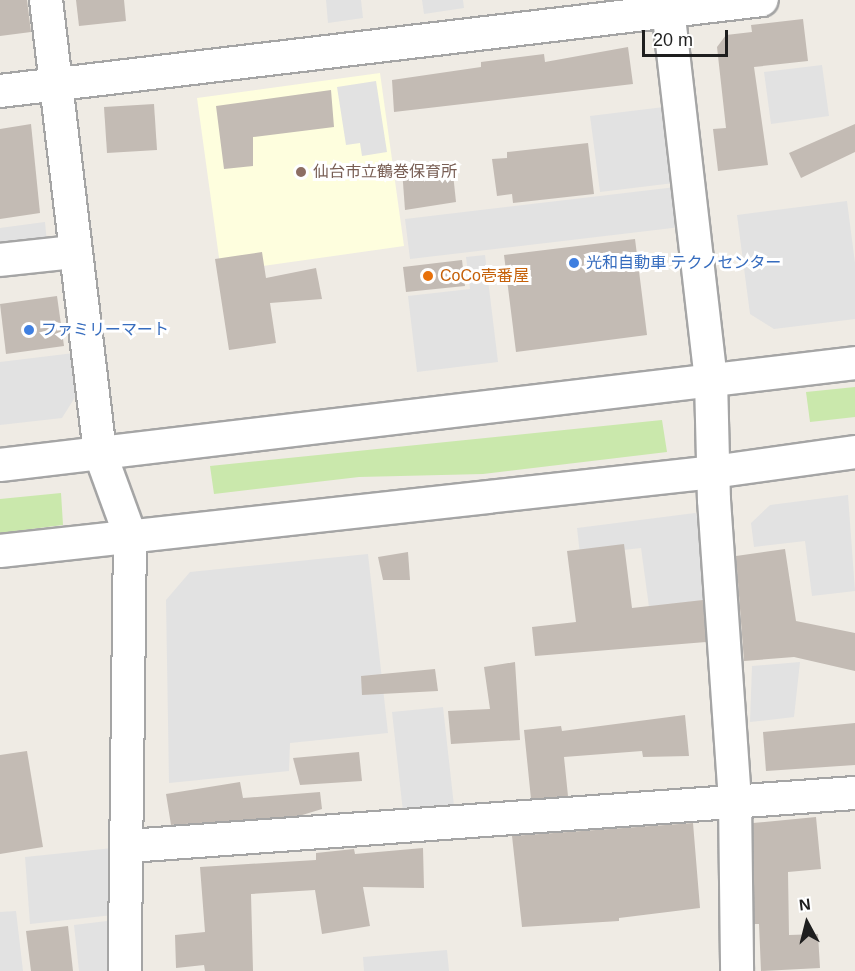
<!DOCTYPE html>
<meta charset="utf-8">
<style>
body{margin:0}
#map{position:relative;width:855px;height:971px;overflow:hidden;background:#efebe4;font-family:Helvetica,"Noto Sans JP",sans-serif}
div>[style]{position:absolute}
.education>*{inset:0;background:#fefede}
.grass>*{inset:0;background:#cae8ac}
.parking>*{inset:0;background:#e2e2e2}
.building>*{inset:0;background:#c3bbb4}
.roads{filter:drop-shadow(2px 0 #a5a5a5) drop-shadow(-2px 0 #a5a5a5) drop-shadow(0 2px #a5a5a5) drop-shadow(0 -2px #a5a5a5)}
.minor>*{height:32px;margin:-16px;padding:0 16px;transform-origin:16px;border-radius:16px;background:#fff}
.dots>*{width:16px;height:16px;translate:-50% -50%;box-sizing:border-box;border:3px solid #fff;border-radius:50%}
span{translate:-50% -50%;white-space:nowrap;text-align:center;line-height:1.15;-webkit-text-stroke:6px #fff;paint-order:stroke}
.education-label{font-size:16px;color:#785e54}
.left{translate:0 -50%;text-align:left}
.shop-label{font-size:16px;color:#366cbe}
.food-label{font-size:16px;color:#c56008}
.north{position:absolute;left:777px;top:893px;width:60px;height:60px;-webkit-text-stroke:4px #fff;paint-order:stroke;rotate:353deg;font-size:16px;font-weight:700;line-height:24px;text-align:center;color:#1e1e1e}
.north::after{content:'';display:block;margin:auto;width:21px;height:27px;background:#1e1e1e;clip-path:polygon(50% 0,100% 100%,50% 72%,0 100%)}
.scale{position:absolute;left:642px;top:30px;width:86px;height:27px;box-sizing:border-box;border:3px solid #1e1e1e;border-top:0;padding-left:8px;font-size:18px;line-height:21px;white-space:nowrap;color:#1e1e1e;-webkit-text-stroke:4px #fff;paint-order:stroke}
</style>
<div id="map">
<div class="education">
<i style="clip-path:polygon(380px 73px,404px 246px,221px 272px,197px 98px)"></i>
</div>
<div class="grass">
<i style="clip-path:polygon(855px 387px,855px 417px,810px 422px,806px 392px)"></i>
<i style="clip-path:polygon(662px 420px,667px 452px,483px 474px,359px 477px,214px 494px,210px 466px)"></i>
<i style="clip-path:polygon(61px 493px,63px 525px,0 533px,0 499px)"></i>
</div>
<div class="parking">
<i style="clip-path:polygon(326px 0,361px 0,363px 18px,328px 23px)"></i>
<i style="clip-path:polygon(422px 0,463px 0,464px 8px,424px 14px)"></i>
<i style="clip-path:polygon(822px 65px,829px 116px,771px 124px,764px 72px)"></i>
<i style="clip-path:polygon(376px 81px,387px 152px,362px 156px,360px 143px,346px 145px,337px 87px)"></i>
<i style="clip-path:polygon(664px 107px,674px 183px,600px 192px,590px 116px)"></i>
<i style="clip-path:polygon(676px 187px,681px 227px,410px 259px,405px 219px)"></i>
<i style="clip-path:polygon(847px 201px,855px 263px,855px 319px,774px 329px,750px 314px,737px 215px)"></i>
<i style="clip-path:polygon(45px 222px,47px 243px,0 249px,0 228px)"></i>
<i style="clip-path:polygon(485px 255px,498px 362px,417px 372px,408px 296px,470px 289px,466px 257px)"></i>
<i style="clip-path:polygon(74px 353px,79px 391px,62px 418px,0 425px,0 362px)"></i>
<i style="clip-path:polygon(848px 495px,855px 591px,812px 596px,805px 541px,754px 547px,751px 523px,770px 505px)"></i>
<i style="clip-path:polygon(695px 513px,709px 524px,712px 599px,649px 607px,641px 548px,580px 555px,577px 528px)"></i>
<i style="clip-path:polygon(368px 554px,388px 733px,290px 743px,289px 771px,169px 783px,166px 600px,190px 572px)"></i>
<i style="clip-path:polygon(800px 662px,794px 717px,750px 722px,752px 666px)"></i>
<i style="clip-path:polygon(443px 707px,454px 806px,403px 812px,392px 712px)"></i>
<i style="clip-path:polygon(113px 848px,113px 915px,30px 924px,25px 857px)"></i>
<i style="clip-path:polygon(16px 911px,23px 971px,0 971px,0 912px)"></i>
<i style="clip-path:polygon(115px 920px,112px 971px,79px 971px,74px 925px)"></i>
<i style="clip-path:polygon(447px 950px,449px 971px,364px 971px,363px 957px)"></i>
</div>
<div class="building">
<i style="clip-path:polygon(0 0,27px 0,31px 32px,0 36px)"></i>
<i style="clip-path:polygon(76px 0,124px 0,126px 21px,79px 26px)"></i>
<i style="clip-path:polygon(803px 19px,808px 61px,754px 67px,768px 165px,718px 171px,713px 129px,726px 128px,717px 47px,726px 35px,752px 32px,751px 25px)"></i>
<i style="clip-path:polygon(628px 47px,633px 84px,394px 112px,392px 80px,481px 67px,481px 62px,544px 54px,545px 62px)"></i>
<i style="clip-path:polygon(331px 90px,334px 127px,253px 137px,253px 166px,224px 169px,216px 106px)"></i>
<i style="clip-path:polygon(154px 104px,157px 150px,107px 153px,104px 107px)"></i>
<i style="clip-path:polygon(31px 124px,40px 213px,0 219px,0 129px)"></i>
<i style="clip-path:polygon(855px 124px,855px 152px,801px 178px,789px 153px)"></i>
<i style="clip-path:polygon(588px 143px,594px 194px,513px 203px,512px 194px,497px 196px,492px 159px,507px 158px,507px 152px)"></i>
<i style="clip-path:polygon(452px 164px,456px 202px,405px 210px,402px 169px)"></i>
<i style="clip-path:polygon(635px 239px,647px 335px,516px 352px,504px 255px)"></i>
<i style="clip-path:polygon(262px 252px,266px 278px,316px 268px,322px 299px,270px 303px,276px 343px,229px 350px,215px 259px)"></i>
<i style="clip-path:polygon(462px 260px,465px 286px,406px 292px,403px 267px)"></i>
<i style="clip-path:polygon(57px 296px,64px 346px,6px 354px,0 304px)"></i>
<i style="clip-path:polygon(624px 544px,632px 608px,703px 600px,706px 642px,535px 656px,532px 627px,576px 622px,567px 551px)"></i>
<i style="clip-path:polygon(785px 549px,796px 621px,855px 633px,855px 671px,794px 657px,744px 661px,736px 556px)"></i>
<i style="clip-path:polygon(408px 552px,410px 580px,383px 580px,378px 557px)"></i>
<i style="clip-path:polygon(515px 662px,520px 740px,451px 744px,448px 711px,490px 709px,484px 667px)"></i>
<i style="clip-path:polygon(435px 669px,438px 691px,362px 695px,361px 676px)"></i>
<i style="clip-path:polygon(685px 715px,689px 756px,643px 757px,642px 751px,564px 757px,568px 796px,531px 799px,524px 730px,561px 726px,562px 731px)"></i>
<i style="clip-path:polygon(855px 723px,855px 765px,766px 771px,763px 732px)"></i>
<i style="clip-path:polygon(27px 751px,43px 847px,0 854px,0 755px)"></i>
<i style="clip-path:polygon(359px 752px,362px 781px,300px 785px,293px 758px)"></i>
<i style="clip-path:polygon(240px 782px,243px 798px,320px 792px,322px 809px,299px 816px,171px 825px,166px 794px)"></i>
<i style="clip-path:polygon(816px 817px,821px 869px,788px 872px,789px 935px,818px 934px,820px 968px,761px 971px,759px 924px,754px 924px,753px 823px)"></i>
<i style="clip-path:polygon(693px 823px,700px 908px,619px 918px,619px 921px,522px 927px,512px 836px)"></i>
<i style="clip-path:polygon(423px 848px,424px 888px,363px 887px,370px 926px,322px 934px,315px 890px,251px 894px,253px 971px,205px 971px,204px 965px,176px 968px,175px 935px,205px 932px,200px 867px,316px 860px,316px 853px,354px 849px,355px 854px)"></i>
<i style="clip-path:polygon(68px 926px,73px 971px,31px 971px,26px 931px)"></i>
</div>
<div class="roads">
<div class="minor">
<i style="left:46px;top:0;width:456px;rotate:83.2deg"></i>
<i style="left:100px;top:453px;width:87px;rotate:69.9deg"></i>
<i style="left:130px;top:535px;width:436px;rotate:90.7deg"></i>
<i style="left:667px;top:0;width:382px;rotate:83.4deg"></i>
<i style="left:711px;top:379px;width:121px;rotate:88.6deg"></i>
<i style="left:714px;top:500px;width:300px;rotate:86deg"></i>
<i style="left:735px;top:799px;width:172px;rotate:89.3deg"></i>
<i style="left:0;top:91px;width:767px;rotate:-6.81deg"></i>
<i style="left:0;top:260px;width:74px;rotate:-6.2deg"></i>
<i style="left:0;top:465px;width:861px;rotate:-6.8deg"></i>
<i style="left:0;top:551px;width:717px;rotate:-6.32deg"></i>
<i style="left:713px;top:472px;width:143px;rotate:-8deg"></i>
<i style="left:129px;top:846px;width:728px;rotate:-4.18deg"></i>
</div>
</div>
<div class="dots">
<i style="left:301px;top:172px;background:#8d6e63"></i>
<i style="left:574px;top:263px;background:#3f7fe0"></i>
<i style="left:428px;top:276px;background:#e8710a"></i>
<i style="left:29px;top:330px;background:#3f7fe0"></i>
</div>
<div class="education-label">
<span class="left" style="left:313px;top:172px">仙台市立鶴巻保育所</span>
</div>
<div class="shop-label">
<span class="left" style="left:586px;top:263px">光和自動車 テクノセンター</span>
<span class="left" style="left:41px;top:330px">ファミリーマート</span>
</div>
<div class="food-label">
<span class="left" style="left:440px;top:276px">CoCo壱番屋</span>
</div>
<div class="north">N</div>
<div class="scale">20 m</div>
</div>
